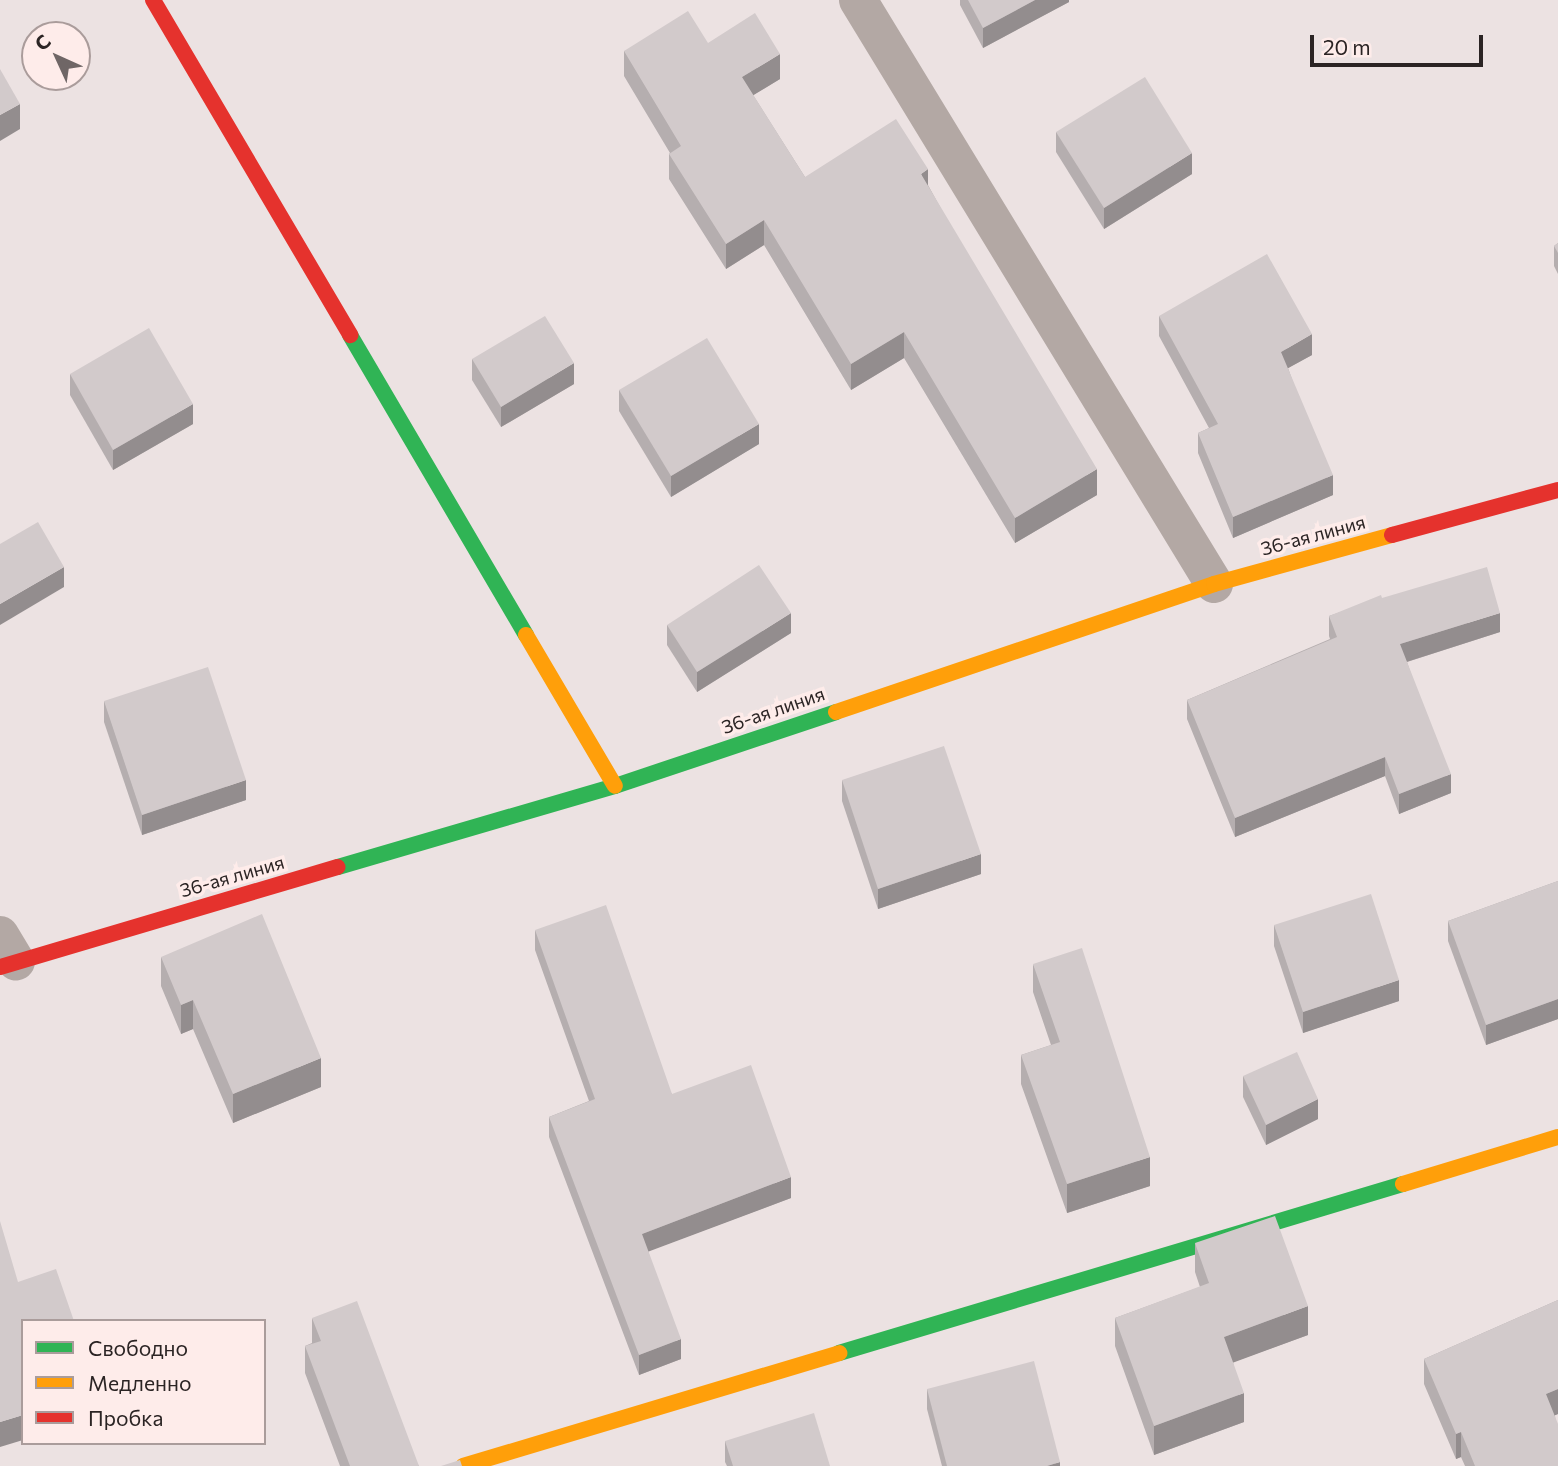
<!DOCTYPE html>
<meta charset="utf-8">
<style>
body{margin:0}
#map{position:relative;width:1558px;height:1466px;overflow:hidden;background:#ece2e2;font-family:Commissioner,sans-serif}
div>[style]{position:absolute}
.street>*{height:38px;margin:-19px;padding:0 19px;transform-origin:19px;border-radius:19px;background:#b3a8a4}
.fast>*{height:16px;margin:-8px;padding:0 8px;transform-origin:8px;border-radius:8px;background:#30b455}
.slow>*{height:16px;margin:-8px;padding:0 8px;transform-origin:8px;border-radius:8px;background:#ff9f0a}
.jam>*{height:16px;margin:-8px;padding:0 8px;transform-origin:8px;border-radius:8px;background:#e5322d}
.wall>*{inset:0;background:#b5aeaf}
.shaded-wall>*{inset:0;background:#938d8e}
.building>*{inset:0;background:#d2cacb}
span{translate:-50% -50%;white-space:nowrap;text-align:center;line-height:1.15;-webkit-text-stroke:7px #feecea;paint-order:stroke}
.street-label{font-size:19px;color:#2b2424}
.legend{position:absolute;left:21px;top:1319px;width:245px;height:126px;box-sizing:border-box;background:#feecea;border:2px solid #aa9c9b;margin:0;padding:9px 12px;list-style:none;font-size:21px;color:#2b2424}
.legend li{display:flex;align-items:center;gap:14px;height:35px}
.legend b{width:35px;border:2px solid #aa9c9b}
.north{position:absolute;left:21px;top:21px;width:70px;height:70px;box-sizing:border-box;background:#feecea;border:2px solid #aa9c9b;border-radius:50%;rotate:315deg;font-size:19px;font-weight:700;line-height:28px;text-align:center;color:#2b2424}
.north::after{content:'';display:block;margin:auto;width:24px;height:32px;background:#6f6666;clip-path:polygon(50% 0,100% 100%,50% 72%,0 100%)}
.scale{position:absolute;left:1310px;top:35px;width:173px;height:32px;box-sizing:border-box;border:4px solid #2b2424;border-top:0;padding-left:9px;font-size:21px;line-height:24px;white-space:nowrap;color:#2b2424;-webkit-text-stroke:5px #feecea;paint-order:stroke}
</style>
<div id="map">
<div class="street">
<i style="left:858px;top:0;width:684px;rotate:58.63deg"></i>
<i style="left:0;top:935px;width:31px;rotate:59deg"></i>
</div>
<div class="fast">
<i style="left:350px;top:335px;width:348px;rotate:59.6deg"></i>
<i style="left:338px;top:867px;width:289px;rotate:-16.3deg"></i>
<i style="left:615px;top:786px;width:233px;rotate:-18.5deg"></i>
<i style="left:839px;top:1353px;width:589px;rotate:-16.68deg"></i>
</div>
<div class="slow">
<i style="left:526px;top:635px;width:175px;rotate:59.5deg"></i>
<i style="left:836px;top:712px;width:399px;rotate:-18.7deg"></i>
<i style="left:1214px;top:584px;width:185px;rotate:-15.4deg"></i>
<i style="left:1403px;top:1184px;width:162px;rotate:-16.9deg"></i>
<i style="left:463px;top:1466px;width:393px;rotate:-16.7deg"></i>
</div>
<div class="jam">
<i style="left:153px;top:0;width:389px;rotate:59.5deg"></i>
<i style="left:1392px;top:535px;width:172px;rotate:-15.2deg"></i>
<i style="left:0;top:967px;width:352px;rotate:-16.5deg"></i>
</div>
<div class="wall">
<i style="clip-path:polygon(960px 0,1069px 0,1069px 2px,983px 48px,960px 5px)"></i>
<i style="clip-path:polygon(708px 43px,780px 79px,753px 95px,805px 177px,928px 185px,1097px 495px,1015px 543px,904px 358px,851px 390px,764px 245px,726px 269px,669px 179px,669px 154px,670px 153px,624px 76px,624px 51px)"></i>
<i style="clip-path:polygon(1056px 132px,1192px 174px,1104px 229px,1056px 152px)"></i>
<i style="clip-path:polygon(1558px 243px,1558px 274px,1554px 266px,1554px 246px)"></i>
<i style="clip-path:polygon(1159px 316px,1312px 355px,1288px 368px,1333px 495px,1233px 538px,1198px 453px,1198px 433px,1209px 428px,1159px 336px)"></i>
<i style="clip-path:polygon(472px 359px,574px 384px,501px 427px,472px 380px)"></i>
<i style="clip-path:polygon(70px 374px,193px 424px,113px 470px,70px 395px)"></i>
<i style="clip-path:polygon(619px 390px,759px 444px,671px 497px,619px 411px)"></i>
<i style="clip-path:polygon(1382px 598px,1500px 632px,1407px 662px,1451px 793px,1399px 814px,1385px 776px,1235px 837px,1187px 719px,1187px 700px,1330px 639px,1329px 636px,1329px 616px)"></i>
<i style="clip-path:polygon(667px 625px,791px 633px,697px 692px,667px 645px)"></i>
<i style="clip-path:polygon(104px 701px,246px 800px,142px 835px,104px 722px)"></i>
<i style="clip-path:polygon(842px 780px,981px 874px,878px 909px,842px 801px)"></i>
<i style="clip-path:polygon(1558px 881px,1558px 1019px,1486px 1045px,1448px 941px,1448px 921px)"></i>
<i style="clip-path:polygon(1274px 925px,1399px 1001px,1303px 1033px,1274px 946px)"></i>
<i style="clip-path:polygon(535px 930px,672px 1094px,791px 1198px,648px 1251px,681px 1359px,639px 1375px,549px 1137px,549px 1117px,589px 1101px,535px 950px)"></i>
<i style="clip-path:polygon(161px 957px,321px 1087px,233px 1123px,193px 1029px,181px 1034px,161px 986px)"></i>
<i style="clip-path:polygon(1033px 964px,1150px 1186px,1067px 1213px,1021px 1084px,1021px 1055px,1051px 1045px,1033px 992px)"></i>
<i style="clip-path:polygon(1243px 1076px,1318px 1119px,1266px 1145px,1243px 1097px)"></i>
<i style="clip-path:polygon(1195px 1243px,1308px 1335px,1233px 1362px,1244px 1422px,1154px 1455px,1115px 1346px,1115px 1318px,1200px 1287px,1195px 1272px)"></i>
<i style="clip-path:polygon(1558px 1300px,1558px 1414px,1555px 1415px,1558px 1466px,1465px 1466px,1461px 1457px,1456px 1459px,1424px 1384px,1424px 1359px)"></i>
<i style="clip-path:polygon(312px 1318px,419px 1466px,340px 1466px,305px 1373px,305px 1346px,312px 1343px)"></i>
<i style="clip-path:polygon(927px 1389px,1060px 1466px,942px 1466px,927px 1409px)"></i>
<i style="clip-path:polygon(725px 1441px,830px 1466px,727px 1466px,725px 1462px)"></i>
</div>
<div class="shaded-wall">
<i style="clip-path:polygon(1035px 0,1069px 0,1069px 2px,983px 48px,983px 28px)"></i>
<i style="clip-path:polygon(780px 54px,780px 79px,742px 102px,742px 77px)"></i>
<i style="clip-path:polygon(20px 104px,20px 129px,0 141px,0 115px)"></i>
<i style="clip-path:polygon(1192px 153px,1192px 174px,1104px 229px,1104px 208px)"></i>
<i style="clip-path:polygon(928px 169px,928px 195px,921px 174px)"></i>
<i style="clip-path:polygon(764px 220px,764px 245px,726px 269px,726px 244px)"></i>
<i style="clip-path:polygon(904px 332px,904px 358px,851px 390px,851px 364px)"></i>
<i style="clip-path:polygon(1312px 334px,1312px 355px,1281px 372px,1281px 352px)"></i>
<i style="clip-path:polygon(574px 363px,574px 384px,501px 427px,501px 407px)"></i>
<i style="clip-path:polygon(193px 404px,193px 424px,113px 470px,113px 450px)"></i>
<i style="clip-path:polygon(759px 424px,759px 444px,671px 497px,671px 476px)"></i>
<i style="clip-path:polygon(1097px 469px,1097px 495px,1015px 543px,1015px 518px)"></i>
<i style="clip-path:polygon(1333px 475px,1333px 495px,1233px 538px,1233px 517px)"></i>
<i style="clip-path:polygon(64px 567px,64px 587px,0 625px,0 604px)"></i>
<i style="clip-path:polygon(791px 613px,791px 633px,697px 692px,697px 672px)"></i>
<i style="clip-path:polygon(1500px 613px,1500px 632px,1400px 664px,1400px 644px)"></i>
<i style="clip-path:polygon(1385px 757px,1385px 776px,1235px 837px,1235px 818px)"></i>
<i style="clip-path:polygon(1451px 774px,1451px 793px,1399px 814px,1399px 794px)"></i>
<i style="clip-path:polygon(246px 780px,246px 800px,142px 835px,142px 815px)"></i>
<i style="clip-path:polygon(981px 854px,981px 874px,878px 909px,878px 889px)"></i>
<i style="clip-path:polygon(1399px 980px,1399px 1001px,1303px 1033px,1303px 1012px)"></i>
<i style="clip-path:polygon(1558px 999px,1558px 1019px,1486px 1045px,1486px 1025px)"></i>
<i style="clip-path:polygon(193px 1000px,193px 1029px,181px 1034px,181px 1005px)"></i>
<i style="clip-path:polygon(321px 1058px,321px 1087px,233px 1123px,233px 1094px)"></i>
<i style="clip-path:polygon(1318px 1099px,1318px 1119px,1266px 1145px,1266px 1125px)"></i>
<i style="clip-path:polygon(1150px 1157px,1150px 1186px,1067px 1213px,1067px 1184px)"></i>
<i style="clip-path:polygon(791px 1177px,791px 1198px,642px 1254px,642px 1234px)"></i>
<i style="clip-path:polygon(1308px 1306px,1308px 1335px,1224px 1366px,1224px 1337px)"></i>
<i style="clip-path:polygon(681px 1339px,681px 1359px,639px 1375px,639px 1355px)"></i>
<i style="clip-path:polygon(1558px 1389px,1558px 1414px,1546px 1419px,1546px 1394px)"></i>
<i style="clip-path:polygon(1244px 1393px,1244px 1422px,1154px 1455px,1154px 1426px)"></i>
<i style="clip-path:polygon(23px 1415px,23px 1440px,0 1447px,0 1422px)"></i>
<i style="clip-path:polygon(1461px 1432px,1461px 1457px,1456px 1459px,1456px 1434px)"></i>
<i style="clip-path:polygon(1060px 1462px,1060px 1466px,1047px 1466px)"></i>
</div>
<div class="building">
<i style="clip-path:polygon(968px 0,1035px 0,983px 28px)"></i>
<i style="clip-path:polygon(688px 11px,708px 43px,755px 13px,780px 54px,742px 77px,805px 177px,896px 119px,928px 169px,921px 174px,1097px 469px,1015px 518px,904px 332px,851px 364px,764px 220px,726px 244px,669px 154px,681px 146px,624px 51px)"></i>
<i style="clip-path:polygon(0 69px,20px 104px,0 115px)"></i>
<i style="clip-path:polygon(1145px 77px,1192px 153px,1104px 208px,1056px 132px)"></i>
<i style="clip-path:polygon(1558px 243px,1558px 253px,1554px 246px)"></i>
<i style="clip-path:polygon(1267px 254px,1312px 334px,1281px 352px,1333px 475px,1233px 517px,1198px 433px,1218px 424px,1159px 316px)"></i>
<i style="clip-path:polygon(545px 316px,574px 363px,501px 407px,472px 359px)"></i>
<i style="clip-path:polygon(149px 328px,193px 404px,113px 450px,70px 374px)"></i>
<i style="clip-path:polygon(707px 338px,759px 424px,671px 476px,619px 390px)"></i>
<i style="clip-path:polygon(38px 522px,64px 567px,0 604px,0 544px)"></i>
<i style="clip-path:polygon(759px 565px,791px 613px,697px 672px,667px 625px)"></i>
<i style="clip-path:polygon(1487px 567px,1500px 613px,1400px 644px,1451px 774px,1399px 794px,1385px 757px,1235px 818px,1187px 700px,1337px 637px,1329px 616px,1381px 595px,1382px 598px)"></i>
<i style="clip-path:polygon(208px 667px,246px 780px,142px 815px,104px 701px)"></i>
<i style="clip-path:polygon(944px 746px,981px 854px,878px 889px,842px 780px)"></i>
<i style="clip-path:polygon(1558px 881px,1558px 999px,1486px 1025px,1448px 921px)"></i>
<i style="clip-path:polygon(1371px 894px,1399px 980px,1303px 1012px,1274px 925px)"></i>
<i style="clip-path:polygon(606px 905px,672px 1094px,751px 1065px,791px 1177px,642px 1234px,681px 1339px,639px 1355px,549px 1117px,595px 1099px,535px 930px)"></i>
<i style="clip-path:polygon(262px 914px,321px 1058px,233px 1094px,193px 1000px,181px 1005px,161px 957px)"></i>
<i style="clip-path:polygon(1082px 948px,1150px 1157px,1067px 1184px,1021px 1055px,1060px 1042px,1033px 964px)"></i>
<i style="clip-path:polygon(1297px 1052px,1318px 1099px,1266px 1125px,1243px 1076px)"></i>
<i style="clip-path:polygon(1275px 1216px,1308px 1306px,1224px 1337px,1244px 1393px,1154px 1426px,1115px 1318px,1209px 1283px,1195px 1243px)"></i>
<i style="clip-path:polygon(0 1221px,18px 1282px,56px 1269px,74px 1321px,23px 1321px,23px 1415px,0 1422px)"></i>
<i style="clip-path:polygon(1558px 1300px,1558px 1389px,1546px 1394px,1558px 1424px,1558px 1466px,1475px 1466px,1461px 1432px,1456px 1434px,1424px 1359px)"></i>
<i style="clip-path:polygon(357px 1301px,419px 1466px,350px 1466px,305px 1346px,321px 1341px,312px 1318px)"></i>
<i style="clip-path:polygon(1034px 1361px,1060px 1462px,1047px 1466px,947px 1466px,927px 1389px)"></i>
<i style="clip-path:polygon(814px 1413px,830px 1466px,733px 1466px,725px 1441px)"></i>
<i style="clip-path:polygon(460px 1460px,462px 1466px,441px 1466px)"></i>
</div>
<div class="street-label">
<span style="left:1313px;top:535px;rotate:-15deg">36-ая линия</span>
<span style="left:773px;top:710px;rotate:-19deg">36-ая линия</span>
<span style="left:232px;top:876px;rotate:-16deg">36-ая линия</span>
</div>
<ul class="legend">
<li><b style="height:9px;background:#30b455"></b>Свободно</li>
<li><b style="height:9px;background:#ff9f0a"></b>Медленно</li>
<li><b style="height:9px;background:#e5322d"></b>Пробка</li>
</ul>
<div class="north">С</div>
<div class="scale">20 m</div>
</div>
